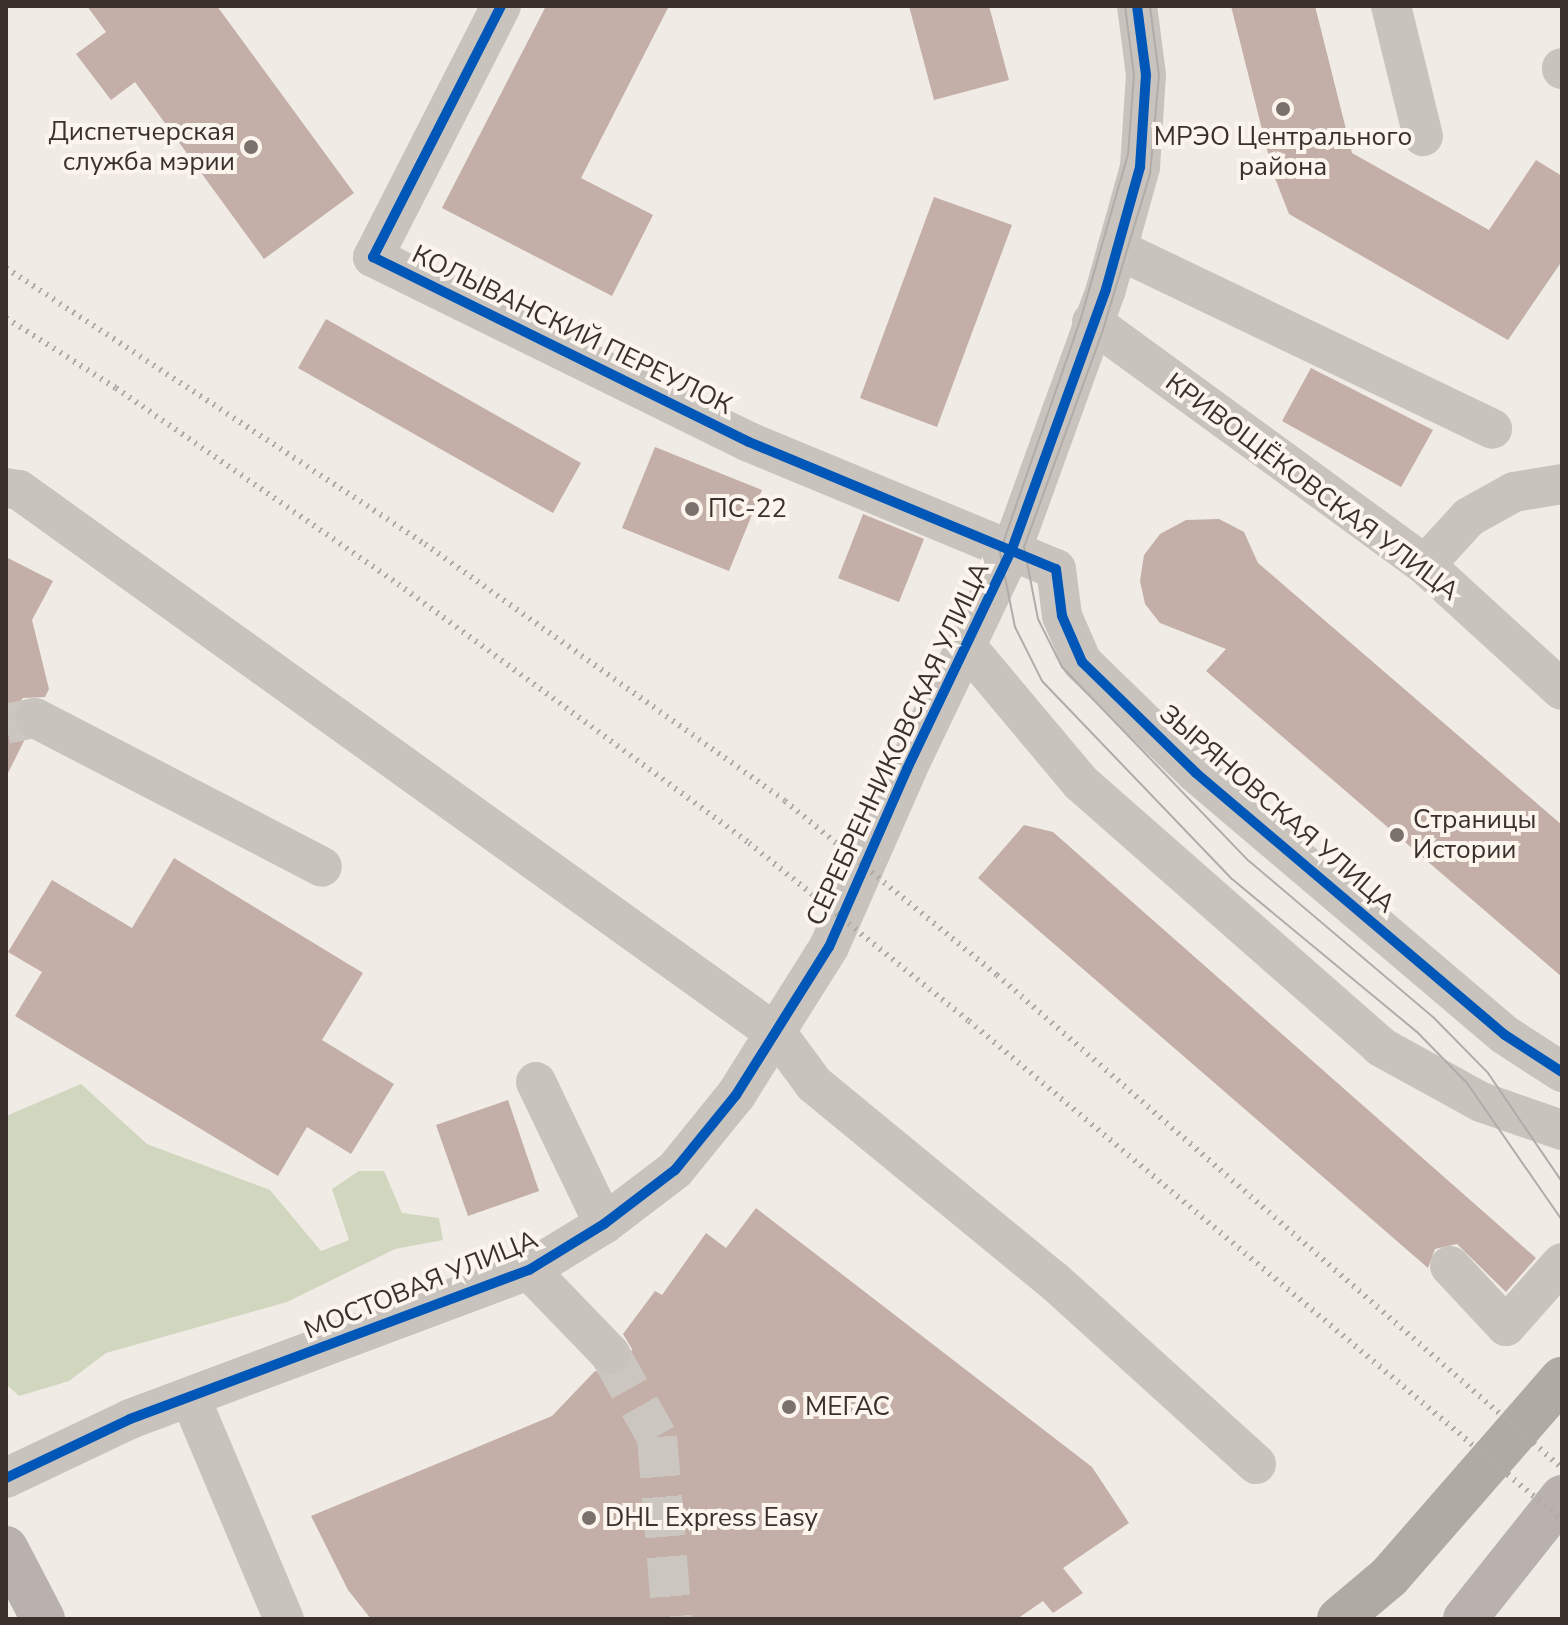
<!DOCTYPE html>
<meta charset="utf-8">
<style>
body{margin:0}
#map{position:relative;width:1568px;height:1625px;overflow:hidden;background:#f0ebe5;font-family:"Nunito Sans",sans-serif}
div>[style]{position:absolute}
.green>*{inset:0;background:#d1d6bf}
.building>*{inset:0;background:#c3afa7}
.minor-tunnel>*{height:40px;margin-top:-20px;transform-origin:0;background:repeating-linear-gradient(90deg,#ccc6c0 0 40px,transparent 0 60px)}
.minor>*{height:40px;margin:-20px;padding:0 20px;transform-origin:20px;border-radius:20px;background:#c9c3be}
.major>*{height:44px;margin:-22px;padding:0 22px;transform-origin:22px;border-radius:22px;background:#b8b1ad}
.highway>*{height:44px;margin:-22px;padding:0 22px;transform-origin:22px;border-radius:22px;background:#afaaa4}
.tram>*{height:2px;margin:-1px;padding:0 1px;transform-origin:1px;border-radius:1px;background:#b1aca8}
.rail>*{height:6px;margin-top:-3px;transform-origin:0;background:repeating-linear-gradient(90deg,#b1aca8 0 2px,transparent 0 8px)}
.cycleway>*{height:10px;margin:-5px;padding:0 5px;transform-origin:5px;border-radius:5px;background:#0057b8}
.dots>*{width:22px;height:22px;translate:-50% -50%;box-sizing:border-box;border:4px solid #fbf5ee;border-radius:50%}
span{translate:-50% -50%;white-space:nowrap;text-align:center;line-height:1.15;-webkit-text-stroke:8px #fbf5ee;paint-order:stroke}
.poi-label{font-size:26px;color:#3b302b}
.right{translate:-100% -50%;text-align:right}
.left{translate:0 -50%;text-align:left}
.street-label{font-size:26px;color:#3b302b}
.frame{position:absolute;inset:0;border:8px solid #3b302b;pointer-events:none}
</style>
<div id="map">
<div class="green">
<i style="clip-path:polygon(81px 1084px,147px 1144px,270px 1190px,321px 1251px,349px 1240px,332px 1189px,359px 1171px,384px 1171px,402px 1213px,439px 1218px,443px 1240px,395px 1249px,287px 1302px,106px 1353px,69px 1381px,19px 1396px,6px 1384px,6px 1116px)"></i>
</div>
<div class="building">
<i style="clip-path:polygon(87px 6px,217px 6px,354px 193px,264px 259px,135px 82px,111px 100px,76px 54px,106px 32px)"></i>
<i style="clip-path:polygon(546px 6px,669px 6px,581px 178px,653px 215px,612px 296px,442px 208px)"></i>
<i style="clip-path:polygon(909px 6px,989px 6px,1009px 80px,934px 100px)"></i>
<i style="clip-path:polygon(1231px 6px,1315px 6px,1352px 153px,1489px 230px,1536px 160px,1562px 176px,1562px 261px,1508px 340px,1289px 214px,1273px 173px)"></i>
<i style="clip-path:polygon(934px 197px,1012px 225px,937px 427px,860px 398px)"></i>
<i style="clip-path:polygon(326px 319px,581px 463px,553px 513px,298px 368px)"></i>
<i style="clip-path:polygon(1311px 368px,1433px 430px,1401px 487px,1282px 421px)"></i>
<i style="clip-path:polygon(655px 447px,762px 490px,729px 571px,622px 528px)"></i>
<i style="clip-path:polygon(863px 514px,924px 539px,899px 602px,838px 578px)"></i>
<i style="clip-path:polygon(1219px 519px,1244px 532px,1258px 563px,1562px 825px,1562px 977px,1206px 671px,1226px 649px,1160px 623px,1145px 604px,1140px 581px,1144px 555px,1160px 534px,1186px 520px)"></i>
<i style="clip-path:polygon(6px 557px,53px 581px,32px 620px,49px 689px,45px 697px,23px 698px,14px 708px,15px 730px,25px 739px,6px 777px)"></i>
<i style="clip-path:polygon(1024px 825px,1053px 832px,1536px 1258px,1506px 1292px,1457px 1244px,1435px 1249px,1428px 1268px,978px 878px)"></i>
<i style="clip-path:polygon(174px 858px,363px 973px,322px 1040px,394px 1084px,351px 1154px,307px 1127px,278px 1176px,15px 1016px,42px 972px,8px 952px,52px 880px,132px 928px)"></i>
<i style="clip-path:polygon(508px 1100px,539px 1191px,468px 1216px,436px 1125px)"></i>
<i style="clip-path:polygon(756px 1208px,1092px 1467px,1129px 1523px,1063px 1568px,1083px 1593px,1053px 1613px,1043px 1601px,1017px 1619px,371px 1619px,348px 1590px,311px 1516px,552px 1416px,595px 1371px,615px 1376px,625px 1371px,632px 1349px,623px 1334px,655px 1291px,662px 1295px,706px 1233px,726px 1248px)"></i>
</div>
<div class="minor-tunnel">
<i style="left:6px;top:724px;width:30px;rotate:-12deg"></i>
<i style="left:610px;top:1354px;width:95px;rotate:60.5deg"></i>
<i style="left:657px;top:1437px;width:183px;rotate:85.3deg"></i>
</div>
<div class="minor">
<i style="left:501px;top:6px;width:282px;rotate:117deg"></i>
<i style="left:373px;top:257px;width:419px;rotate:26.2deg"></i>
<i style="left:749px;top:442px;width:332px;rotate:22.5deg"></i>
<i style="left:1056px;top:569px;width:47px;rotate:82.7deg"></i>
<i style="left:1062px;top:616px;width:50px;rotate:66.5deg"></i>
<i style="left:1082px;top:662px;width:159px;rotate:44.2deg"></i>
<i style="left:1196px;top:773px;width:405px;rotate:40.3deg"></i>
<i style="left:1505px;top:1035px;width:68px;rotate:33deg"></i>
<i style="left:1391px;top:6px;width:134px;rotate:76.2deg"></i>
<i style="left:1562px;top:68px;width:1px;rotate:90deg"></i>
<i style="left:1117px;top:249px;width:416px;rotate:25.6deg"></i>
<i style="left:1092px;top:322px;width:412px;rotate:36.1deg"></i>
<i style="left:1425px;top:565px;width:185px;rotate:42.4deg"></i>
<i style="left:6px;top:488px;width:13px;rotate:9deg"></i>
<i style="left:19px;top:490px;width:934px;rotate:35.68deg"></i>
<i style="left:778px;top:1035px;width:61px;rotate:53.7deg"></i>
<i style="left:814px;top:1084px;width:309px;rotate:39.4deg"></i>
<i style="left:1053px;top:1280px;width:274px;rotate:42.2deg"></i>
<i style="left:1425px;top:565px;width:65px;rotate:-47.5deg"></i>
<i style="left:1469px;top:517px;width:51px;rotate:-29.1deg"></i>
<i style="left:1514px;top:492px;width:49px;rotate:-9.5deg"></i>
<i style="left:966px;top:646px;width:179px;rotate:50deg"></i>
<i style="left:1081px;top:783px;width:400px;rotate:41.3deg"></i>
<i style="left:1381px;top:1047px;width:114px;rotate:28.8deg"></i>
<i style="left:1481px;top:1102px;width:86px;rotate:19.1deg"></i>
<i style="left:35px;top:718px;width:323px;rotate:27.4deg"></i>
<i style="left:536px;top:1082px;width:157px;rotate:64.4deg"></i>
<i style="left:1450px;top:1266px;width:82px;rotate:47deg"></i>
<i style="left:1506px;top:1326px;width:84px;rotate:-48.4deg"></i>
<i style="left:529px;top:1270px;width:117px;rotate:46deg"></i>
<i style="left:190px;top:1397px;width:241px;rotate:67.1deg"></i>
<i style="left:6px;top:1478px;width:137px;rotate:-25.4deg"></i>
<i style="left:130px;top:1419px;width:426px;rotate:-20.5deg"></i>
<i style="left:529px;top:1270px;width:88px;rotate:-31.5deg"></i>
<i style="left:604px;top:1224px;width:89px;rotate:-37.3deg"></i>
<i style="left:675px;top:1170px;width:97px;rotate:-50.9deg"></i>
<i style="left:736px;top:1095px;width:175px;rotate:-57.9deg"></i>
<i style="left:829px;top:947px;width:194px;rotate:-66.3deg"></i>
<i style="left:907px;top:769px;width:244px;rotate:-64.5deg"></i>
<i style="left:1012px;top:549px;width:276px;rotate:-70.1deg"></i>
<i style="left:1106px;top:289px;width:127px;rotate:-74.4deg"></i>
<i style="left:1140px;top:167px;width:92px;rotate:-86.3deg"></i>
<i style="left:1146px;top:75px;width:70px;rotate:-97.4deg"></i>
</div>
<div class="major">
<i style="left:6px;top:1548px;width:80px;rotate:62.5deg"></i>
<i style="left:1465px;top:1619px;width:156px;rotate:-51.5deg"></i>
</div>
<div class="highway">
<i style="left:1339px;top:1619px;width:65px;rotate:-40deg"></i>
<i style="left:1389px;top:1577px;width:263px;rotate:-48.9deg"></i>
</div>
<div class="tram">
<i style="left:1125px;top:6px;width:70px;rotate:82.6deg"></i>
<i style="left:1134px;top:75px;width:79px;rotate:94.3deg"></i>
<i style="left:1128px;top:154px;width:171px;rotate:106deg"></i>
<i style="left:1081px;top:318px;width:248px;rotate:109.1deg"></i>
<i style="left:1000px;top:552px;width:76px;rotate:78.7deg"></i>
<i style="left:1015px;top:627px;width:60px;rotate:63.4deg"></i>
<i style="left:1042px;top:681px;width:274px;rotate:46.2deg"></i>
<i style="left:1232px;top:879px;width:241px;rotate:39.6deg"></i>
<i style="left:1418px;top:1033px;width:70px;rotate:45.6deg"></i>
<i style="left:1467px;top:1083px;width:167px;rotate:55.3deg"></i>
<i style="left:1150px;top:6px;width:70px;rotate:82.6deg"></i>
<i style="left:1159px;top:75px;width:99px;rotate:95.2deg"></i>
<i style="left:1150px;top:174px;width:163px;rotate:106.8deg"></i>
<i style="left:1103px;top:330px;width:231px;rotate:110deg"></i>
<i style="left:1024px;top:547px;width:73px;rotate:79deg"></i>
<i style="left:1038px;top:619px;width:54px;rotate:63.4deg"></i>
<i style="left:1062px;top:667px;width:269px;rotate:46.1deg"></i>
<i style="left:1249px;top:861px;width:243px;rotate:40.3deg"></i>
<i style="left:1434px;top:1018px;width:77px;rotate:45.5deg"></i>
<i style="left:1488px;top:1073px;width:132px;rotate:55.8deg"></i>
</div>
<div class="rail">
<i style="left:6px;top:268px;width:502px;rotate:33.37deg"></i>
<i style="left:425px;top:544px;width:442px;rotate:35.5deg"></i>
<i style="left:785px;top:801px;width:274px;rotate:39.4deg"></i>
<i style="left:997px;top:975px;width:750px;rotate:41.11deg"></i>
<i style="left:6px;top:318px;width:130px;rotate:32.5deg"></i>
<i style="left:116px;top:388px;width:343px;rotate:34.8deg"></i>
<i style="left:398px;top:584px;width:436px;rotate:36.4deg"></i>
<i style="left:749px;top:843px;width:283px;rotate:39deg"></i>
<i style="left:969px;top:1021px;width:775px;rotate:40.08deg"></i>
</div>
<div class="cycleway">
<i style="left:501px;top:6px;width:282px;rotate:117deg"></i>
<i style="left:373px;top:257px;width:419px;rotate:26.2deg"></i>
<i style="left:749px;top:442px;width:332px;rotate:22.5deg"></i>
<i style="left:1056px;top:569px;width:47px;rotate:82.7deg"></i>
<i style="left:1062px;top:616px;width:50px;rotate:66.5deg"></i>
<i style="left:1082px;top:662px;width:159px;rotate:44.2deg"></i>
<i style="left:1196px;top:773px;width:405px;rotate:40.3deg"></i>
<i style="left:1505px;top:1035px;width:68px;rotate:33deg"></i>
<i style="left:6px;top:1478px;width:137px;rotate:-25.4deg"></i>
<i style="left:130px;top:1419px;width:426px;rotate:-20.5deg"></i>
<i style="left:529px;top:1270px;width:88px;rotate:-31.5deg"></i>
<i style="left:604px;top:1224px;width:89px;rotate:-37.3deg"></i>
<i style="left:675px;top:1170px;width:97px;rotate:-50.9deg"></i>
<i style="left:736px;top:1095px;width:175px;rotate:-57.9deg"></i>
<i style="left:829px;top:947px;width:194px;rotate:-66.3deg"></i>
<i style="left:907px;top:769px;width:244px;rotate:-64.5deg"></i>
<i style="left:1012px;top:549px;width:276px;rotate:-70.1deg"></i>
<i style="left:1106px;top:289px;width:127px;rotate:-74.4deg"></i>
<i style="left:1140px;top:167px;width:92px;rotate:-86.3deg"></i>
<i style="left:1146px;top:75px;width:70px;rotate:-97.4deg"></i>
</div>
<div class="dots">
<i style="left:1283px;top:109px;background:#7a716c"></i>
<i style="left:251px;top:147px;background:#7a716c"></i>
<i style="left:692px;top:509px;background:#7a716c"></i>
<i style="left:1397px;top:835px;background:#7a716c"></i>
<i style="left:789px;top:1407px;background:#7a716c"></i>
<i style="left:589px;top:1518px;background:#7a716c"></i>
</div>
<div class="poi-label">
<span class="right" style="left:235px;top:147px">Диспетчерская<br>служба мэрии</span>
<span style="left:1283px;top:152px">МРЭО Центрального<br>района</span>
<span class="left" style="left:708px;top:509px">ПС-22</span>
<span class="left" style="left:1413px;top:835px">Страницы<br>Истории</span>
<span class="left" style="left:805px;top:1407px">МЕГАС</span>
<span class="left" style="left:605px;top:1518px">DHL Express Easy</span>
</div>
<div class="street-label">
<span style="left:572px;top:330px;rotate:26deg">КОЛЫВАНСКИЙ ПЕРЕУЛОК</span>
<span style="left:1312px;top:487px;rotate:37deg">КРИВОЩЁКОВСКАЯ УЛИЦА</span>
<span style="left:898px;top:744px;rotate:-65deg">СЕРЕБРЕННИКОВСКАЯ УЛИЦА</span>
<span style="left:1277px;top:809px;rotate:41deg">ЗЫРЯНОВСКАЯ УЛИЦА</span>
<span style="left:421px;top:1285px;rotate:-22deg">МОСТОВАЯ УЛИЦА</span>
</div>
<div class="frame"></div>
</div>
